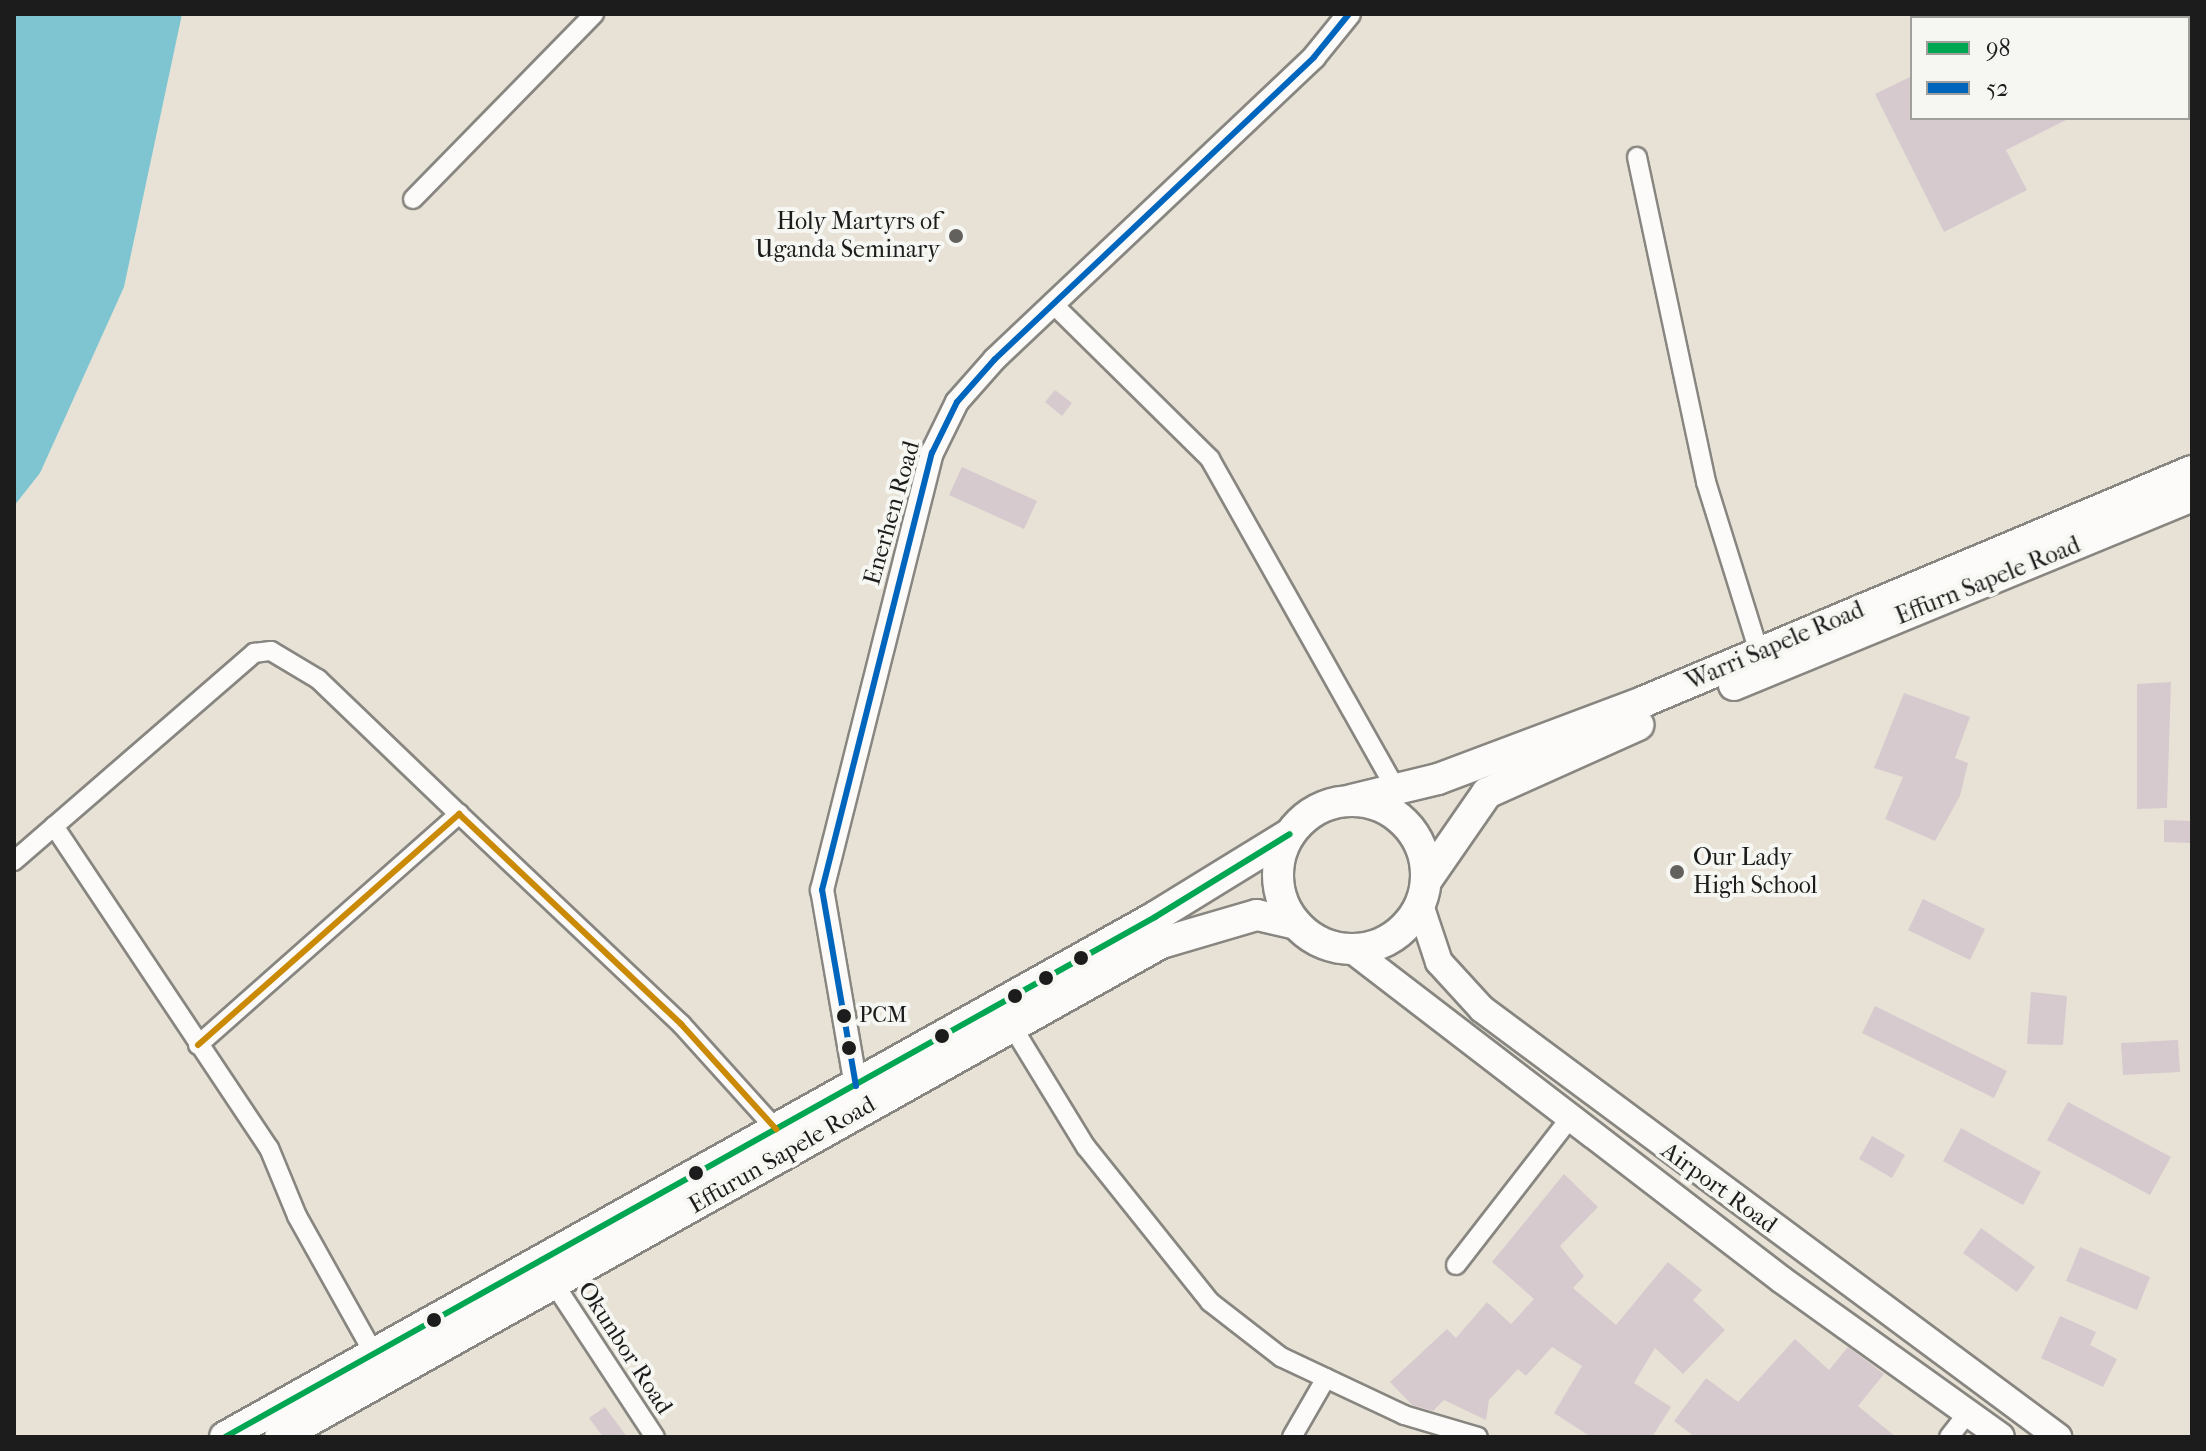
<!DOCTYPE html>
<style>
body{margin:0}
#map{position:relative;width:2206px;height:1451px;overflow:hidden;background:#e8e2d6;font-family:"IM FELL French Canon",serif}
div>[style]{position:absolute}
.water>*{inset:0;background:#7ec5d1}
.building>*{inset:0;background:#d6cacf}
.roads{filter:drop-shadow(2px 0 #888680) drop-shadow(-2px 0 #888680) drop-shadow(0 2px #888680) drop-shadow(0 -2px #888680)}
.minor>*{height:18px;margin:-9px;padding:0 9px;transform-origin:9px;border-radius:9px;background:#fcfbf9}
.tertiary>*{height:22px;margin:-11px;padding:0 11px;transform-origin:11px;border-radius:11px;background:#fcfbf9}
.secondary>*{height:26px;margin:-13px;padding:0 13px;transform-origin:13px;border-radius:13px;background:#fcfbf9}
.trunk>*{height:30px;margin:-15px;padding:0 15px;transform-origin:15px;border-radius:15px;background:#fcfbf9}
.trunk>.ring{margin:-15px;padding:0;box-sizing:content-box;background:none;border:30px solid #fcfbf9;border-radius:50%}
.bus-1>*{height:6px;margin:-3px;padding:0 3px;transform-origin:3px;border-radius:3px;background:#00a651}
.bus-2>*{height:6px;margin:-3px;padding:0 3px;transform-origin:3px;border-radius:3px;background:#0065bd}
.bus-3>*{height:6px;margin:-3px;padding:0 3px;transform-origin:3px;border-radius:3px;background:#cb8a06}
.dots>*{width:22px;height:22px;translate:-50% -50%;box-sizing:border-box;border:4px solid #f6f6f2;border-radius:50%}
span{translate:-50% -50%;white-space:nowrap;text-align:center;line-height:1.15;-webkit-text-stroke:8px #f6f6f2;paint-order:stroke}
.bus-label{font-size:22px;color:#1c1c1c}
.left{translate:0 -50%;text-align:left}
.poi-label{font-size:24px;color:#1c1c1c}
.right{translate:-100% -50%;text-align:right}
.street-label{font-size:24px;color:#1c1c1c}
.frame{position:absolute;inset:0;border:16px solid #1c1c1c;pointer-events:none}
.legend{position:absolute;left:1910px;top:16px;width:280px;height:104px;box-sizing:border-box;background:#f6f6f2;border:2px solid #9f9f9c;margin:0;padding:10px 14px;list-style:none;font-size:24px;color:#1c1c1c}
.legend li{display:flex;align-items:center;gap:16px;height:40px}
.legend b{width:40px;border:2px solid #9f9f9c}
</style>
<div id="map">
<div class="water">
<i style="clip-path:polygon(14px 14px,182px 14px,124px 287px,40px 473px,14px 506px)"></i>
</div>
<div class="building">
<i style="clip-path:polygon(1912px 76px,1912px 118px,2070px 118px,2006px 150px,2027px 190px,1944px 232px,1875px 94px)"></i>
<i style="clip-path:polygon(1055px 390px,1072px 403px,1062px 416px,1045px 402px)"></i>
<i style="clip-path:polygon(962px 467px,1037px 501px,1024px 529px,949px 495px)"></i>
<i style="clip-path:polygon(2171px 682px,2167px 808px,2137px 809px,2137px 684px)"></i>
<i style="clip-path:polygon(1904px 693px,1970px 717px,1955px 758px,1968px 763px,1960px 796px,1935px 841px,1885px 819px,1903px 777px,1874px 768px)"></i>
<i style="clip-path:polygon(2164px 820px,2192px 821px,2192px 843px,2164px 842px)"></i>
<i style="clip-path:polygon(1923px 899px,1985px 929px,1970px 960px,1908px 930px)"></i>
<i style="clip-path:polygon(2031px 992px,2067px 996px,2063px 1045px,2027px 1044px)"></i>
<i style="clip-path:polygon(1875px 1006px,2007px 1071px,1994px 1098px,1862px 1033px)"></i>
<i style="clip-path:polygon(2178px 1040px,2180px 1072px,2123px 1075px,2121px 1043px)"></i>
<i style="clip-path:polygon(2068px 1102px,2171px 1157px,2150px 1195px,2047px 1140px)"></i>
<i style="clip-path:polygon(1961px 1128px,2041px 1172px,2023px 1205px,1943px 1161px)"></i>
<i style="clip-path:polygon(1872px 1136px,1905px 1155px,1892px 1178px,1859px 1159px)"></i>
<i style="clip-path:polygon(1564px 1174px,1598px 1207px,1560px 1246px,1584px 1276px,1573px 1288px,1616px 1325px,1668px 1262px,1702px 1290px,1693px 1300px,1725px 1330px,1683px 1374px,1655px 1348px,1634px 1383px,1671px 1407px,1652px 1437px,1591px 1437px,1554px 1413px,1582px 1366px,1552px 1347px,1526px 1376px,1518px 1369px,1489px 1400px,1486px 1420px,1444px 1400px,1433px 1411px,1412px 1405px,1390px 1382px,1447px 1329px,1456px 1338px,1487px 1302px,1511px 1324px,1534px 1299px,1492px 1262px)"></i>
<i style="clip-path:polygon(1981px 1228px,2035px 1267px,2017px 1292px,1963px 1253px)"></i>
<i style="clip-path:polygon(2080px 1247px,2150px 1277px,2137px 1310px,2066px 1281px)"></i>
<i style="clip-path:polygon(2060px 1316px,2096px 1332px,2090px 1345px,2117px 1359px,2103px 1387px,2041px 1358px)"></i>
<i style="clip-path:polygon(1795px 1339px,1829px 1370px,1848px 1347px,1884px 1374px,1858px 1406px,1896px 1437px,1695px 1437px,1674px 1421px,1706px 1378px,1738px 1402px)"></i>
<i style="clip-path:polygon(605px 1407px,627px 1437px,603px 1437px,589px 1418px)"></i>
</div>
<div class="roads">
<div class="minor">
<i style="left:1637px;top:157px;width:332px;rotate:78deg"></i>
<i style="left:1706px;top:482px;width:178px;rotate:72.7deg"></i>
<i style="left:413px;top:199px;width:259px;rotate:-45.6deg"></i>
<i style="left:1052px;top:303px;width:222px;rotate:44.6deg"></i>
<i style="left:1210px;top:459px;width:379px;rotate:60.6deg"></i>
<i style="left:54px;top:826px;width:387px;rotate:56.3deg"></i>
<i style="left:269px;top:1148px;width:74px;rotate:67.6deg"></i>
<i style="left:297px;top:1216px;width:158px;rotate:60.8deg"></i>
<i style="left:14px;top:861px;width:318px;rotate:-40.9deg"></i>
<i style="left:254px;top:653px;width:17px;rotate:-7deg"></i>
<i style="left:271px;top:651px;width:55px;rotate:30.8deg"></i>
<i style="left:318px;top:679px;width:195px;rotate:43.8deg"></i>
<i style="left:1012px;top:1026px;width:142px;rotate:58.6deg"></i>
<i style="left:1086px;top:1147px;width:198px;rotate:51.3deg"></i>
<i style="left:1210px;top:1302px;width:90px;rotate:37.8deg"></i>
<i style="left:1281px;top:1357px;width:136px;rotate:25.2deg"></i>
<i style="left:1404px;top:1415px;width:77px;rotate:16.6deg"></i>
<i style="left:198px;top:1045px;width:349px;rotate:-41.5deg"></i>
<i style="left:459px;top:814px;width:306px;rotate:43.4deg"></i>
<i style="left:681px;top:1024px;width:142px;rotate:47.9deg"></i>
<i style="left:1456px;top:1265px;width:186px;rotate:-52.2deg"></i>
<i style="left:555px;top:1285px;width:182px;rotate:56.7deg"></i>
<i style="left:1292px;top:1437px;width:68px;rotate:-60deg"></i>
<i style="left:1949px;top:1437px;width:31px;rotate:-52deg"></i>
</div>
<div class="tertiary">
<i style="left:856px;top:1086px;width:199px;rotate:-99.8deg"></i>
<i style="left:822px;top:890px;width:451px;rotate:-75.9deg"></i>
<i style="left:932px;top:453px;width:57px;rotate:-63.9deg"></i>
<i style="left:957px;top:402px;width:57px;rotate:-48.5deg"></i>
<i style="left:995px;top:359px;width:439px;rotate:-43.4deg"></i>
<i style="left:1314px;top:57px;width:55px;rotate:-50.9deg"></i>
</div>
<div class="secondary">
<i style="left:1420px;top:905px;width:60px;rotate:71.6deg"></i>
<i style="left:1439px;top:962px;width:64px;rotate:47.5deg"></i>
<i style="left:1482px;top:1009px;width:718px;rotate:36.61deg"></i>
<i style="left:1351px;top:949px;width:543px;rotate:37.52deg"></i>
<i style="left:1782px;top:1280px;width:269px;rotate:35.6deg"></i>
</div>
<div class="trunk">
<i style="left:1734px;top:685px;width:495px;rotate:-22.4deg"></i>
<i style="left:1351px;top:800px;width:89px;rotate:-13.6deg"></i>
<i style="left:1438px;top:779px;width:221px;rotate:-20.6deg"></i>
<i style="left:1645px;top:701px;width:593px;rotate:-22.81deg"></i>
<i class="ring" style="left:1278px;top:801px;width:118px;height:118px"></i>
<i style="left:1426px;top:881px;width:107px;rotate:-55.3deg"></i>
<i style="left:1487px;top:793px;width:166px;rotate:-24.2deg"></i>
<i style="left:225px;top:1437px;width:1066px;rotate:-29.21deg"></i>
<i style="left:1155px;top:917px;width:158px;rotate:-31.6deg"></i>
<i style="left:280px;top:1437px;width:1010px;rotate:-29.28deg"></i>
<i style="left:1161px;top:943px;width:100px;rotate:-16.3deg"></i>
<i style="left:1257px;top:915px;width:40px;rotate:13deg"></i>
</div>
</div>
<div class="bus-1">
<i style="left:225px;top:1437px;width:1066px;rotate:-29.21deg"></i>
<i style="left:1155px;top:917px;width:158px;rotate:-31.6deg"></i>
</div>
<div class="bus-2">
<i style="left:856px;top:1086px;width:199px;rotate:-99.8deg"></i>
<i style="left:822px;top:890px;width:451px;rotate:-75.9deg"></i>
<i style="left:932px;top:453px;width:57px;rotate:-63.9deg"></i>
<i style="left:957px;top:402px;width:57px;rotate:-48.5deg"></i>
<i style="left:995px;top:359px;width:439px;rotate:-43.4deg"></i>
<i style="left:1314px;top:57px;width:55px;rotate:-50.9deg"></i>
</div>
<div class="bus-3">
<i style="left:198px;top:1045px;width:349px;rotate:-41.5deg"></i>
<i style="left:459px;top:814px;width:306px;rotate:43.4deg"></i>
<i style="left:681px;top:1024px;width:142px;rotate:47.9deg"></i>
</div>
<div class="dots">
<i style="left:956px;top:236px;background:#63615d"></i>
<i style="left:1677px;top:872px;background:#63615d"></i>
<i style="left:1081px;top:958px;background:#1c1c1c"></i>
<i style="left:1046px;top:978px;background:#1c1c1c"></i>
<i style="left:1015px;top:996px;background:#1c1c1c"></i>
<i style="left:844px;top:1016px;background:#1c1c1c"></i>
<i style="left:942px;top:1036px;background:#1c1c1c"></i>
<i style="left:849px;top:1048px;background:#1c1c1c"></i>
<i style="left:696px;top:1173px;background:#1c1c1c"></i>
<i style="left:434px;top:1320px;background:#1c1c1c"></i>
</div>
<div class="bus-label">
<span class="left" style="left:859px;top:1016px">PCM</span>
</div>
<div class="poi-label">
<span class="right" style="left:940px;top:236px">Holy Martyrs of<br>Uganda Seminary</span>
<span class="left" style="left:1693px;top:872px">Our Lady<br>High School</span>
</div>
<div class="street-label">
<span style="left:892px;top:513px;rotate:-74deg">Enerhen Road</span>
<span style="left:1988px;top:581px;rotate:-22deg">Effurn Sapele Road</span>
<span style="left:1775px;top:646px;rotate:-23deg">Warri Sapele Road</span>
<span style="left:782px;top:1155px;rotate:-30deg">Effurun Sapele Road</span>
<span style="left:1719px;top:1188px;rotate:36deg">Airport Road</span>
<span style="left:625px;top:1348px;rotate:57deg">Okunbor Road</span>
</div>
<div class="frame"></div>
<ul class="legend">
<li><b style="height:10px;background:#00a651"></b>98</li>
<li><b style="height:10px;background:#0065bd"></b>52</li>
</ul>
</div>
